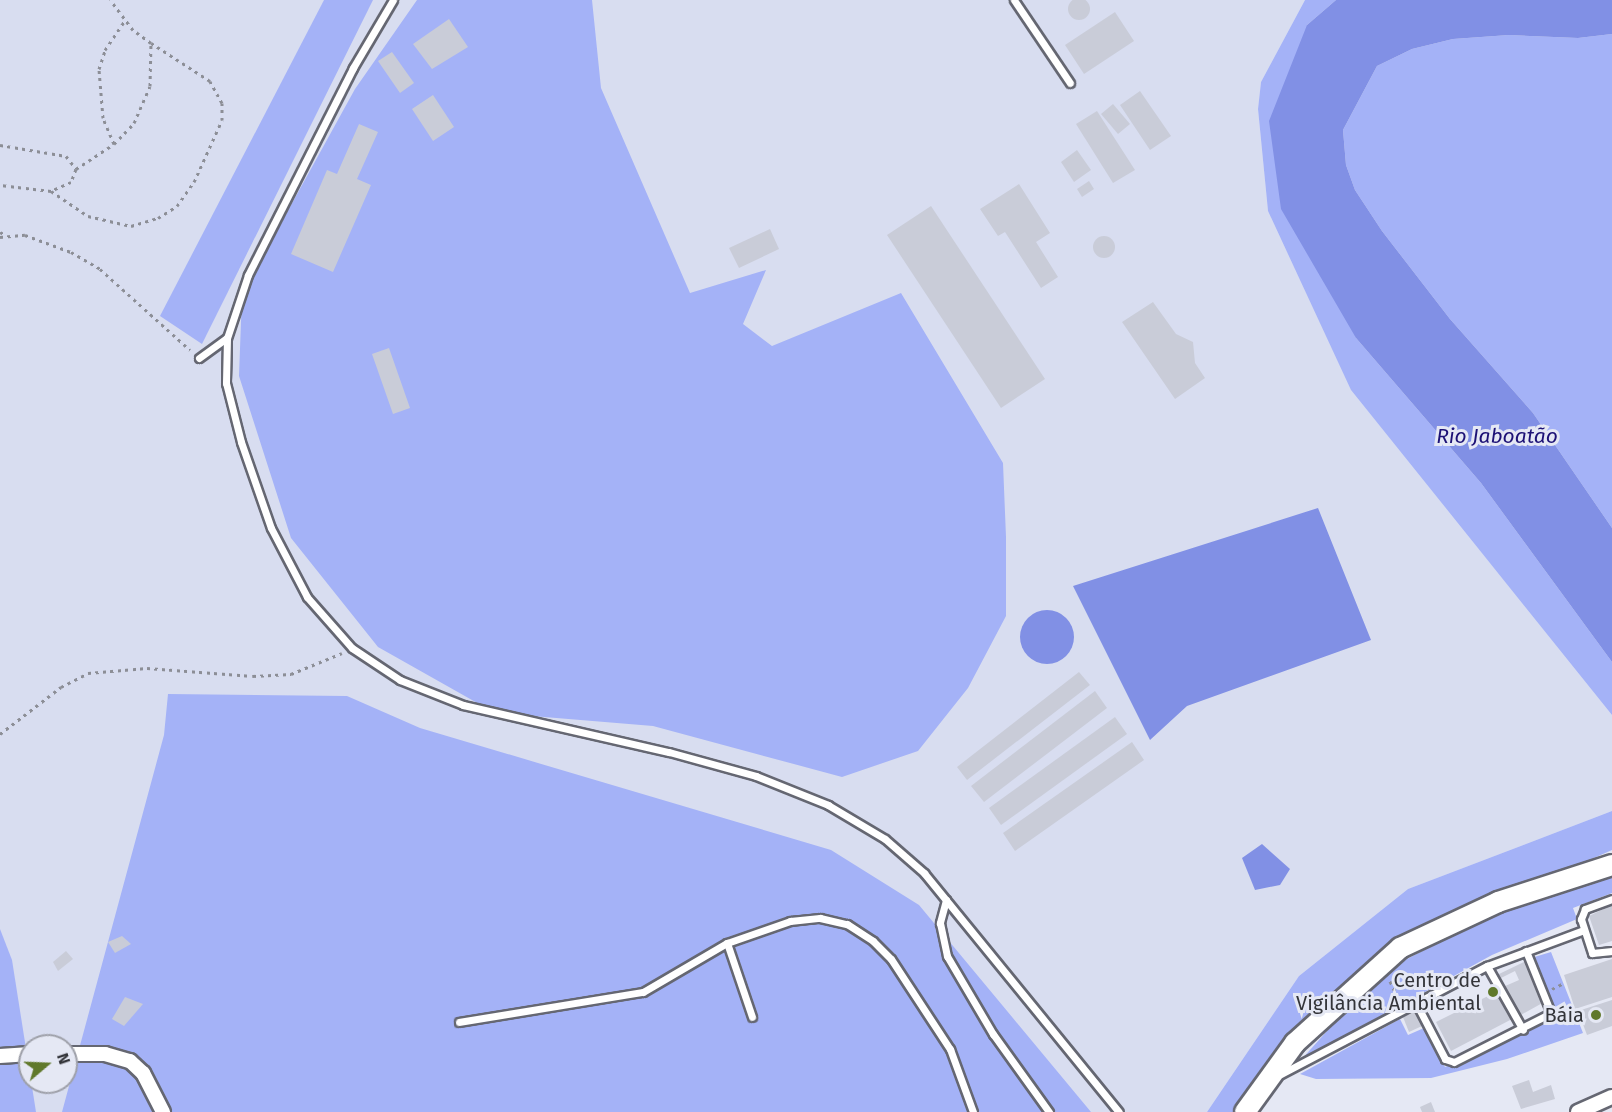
<!DOCTYPE html>
<meta charset="utf-8">
<style>
body{margin:0}
#map{position:relative;width:1612px;height:1112px;overflow:hidden;background:#e5e8f4;font-family:"Fira Sans",sans-serif}
div>[style]{position:absolute}
.built>*{inset:0;background:#d8ddf0}
.green>*{inset:0;background:#a4b2f7}
.water>*{inset:0;background:#8190e5}
.round{border-radius:50%}
.building>*{inset:0;background:#c9ccd8}
.path>*{height:3px;margin-top:-1.5px;transform-origin:0;background:repeating-linear-gradient(90deg,#8c8e96 0 3px,transparent 0 7.5px)}
.roads{filter:drop-shadow(2px 0 #656772) drop-shadow(-2px 0 #656772) drop-shadow(0 2px #656772) drop-shadow(0 -2px #656772)}
.lane>*{height:7px;margin:-3.5px;padding:0 3.5px;transform-origin:3.5px;border-radius:3.5px;background:#fff}
.street>*{height:14px;margin:-7px;padding:0 7px;transform-origin:7px;border-radius:7px;background:#fff}
.secondary>*{height:20px;margin:-10px;padding:0 10px;transform-origin:10px;border-radius:10px;background:#fff}
.dots>*{width:16px;height:16px;translate:-50% -50%;box-sizing:border-box;border:3px solid #e5e8f4;border-radius:50%}
span{translate:-50% -50%;white-space:nowrap;text-align:center;line-height:1.15;-webkit-text-stroke:6px #e5e8f4;paint-order:stroke}
.poi-label{font-size:20px;color:#333439}
.right{translate:-100% -50%;text-align:right}
.water-label{font-size:21px;color:#1d1276;font-style:italic}
.north{position:absolute;left:18px;top:1034px;width:60px;height:60px;box-sizing:border-box;background:#e5e8f4;border:2px solid #9ea0a9;border-radius:50%;rotate:71deg;font-size:16px;font-weight:700;line-height:24px;text-align:center;color:#333439}
.north::after{content:'';display:block;margin:auto;width:21px;height:27px;background:#60792b;clip-path:polygon(50% 0,100% 100%,50% 72%,0 100%)}
</style>
<div id="map">
<div class="built">
<i style="clip-path:polygon(evenodd,0 0,1305px 0,1261px 82px,1258px 109px,1268px 211px,1352px 391px,1612px 715px,1612px 811px,1408px 889px,1299px 976px,1207px 1112px,0 1112px,0 0,30px 1046px,66px 1046px,66px 1082px,30px 1082px,30px 1046px)"></i>
</div>
<div class="green">
<i style="clip-path:polygon(324px 0,373px 0,202px 344px,160px 316px)"></i>
<i style="clip-path:polygon(417px 0,592px 0,601px 88px,690px 293px,766px 270px,743px 324px,772px 346px,901px 293px,1003px 463px,1006px 537px,1006px 616px,968px 688px,918px 751px,842px 777px,653px 726px,495px 713px,378px 647px,291px 538px,239px 376px,242px 294px,355px 89px)"></i>
<i style="clip-path:polygon(1305px 0,1336px 0,1307px 25px,1356px 338px,1481px 483px,1612px 662px,1612px 715px,1351px 390px,1268px 211px,1258px 109px,1261px 82px)"></i>
<i style="clip-path:polygon(1612px 34px,1612px 528px,1533px 413px,1450px 319px,1382px 231px,1355px 190px,1346px 165px,1343px 130px,1377px 66px,1412px 49px,1453px 39px,1509px 35px,1578px 38px)"></i>
<i style="clip-path:polygon(168px 694px,347px 696px,420px 728px,831px 850px,919px 905px,1091px 1112px,62px 1112px,164px 735px)"></i>
<i style="clip-path:polygon(1612px 811px,1612px 850px,1429px 931px,1318px 1022px,1257px 1112px,1207px 1112px,1299px 976px,1408px 889px)"></i>
<i style="clip-path:polygon(1612px 873px,1612px 893px,1573px 908px,1577px 919px,1492px 955px,1301px 1060px,1336px 1021px,1401px 962px,1501px 911px)"></i>
<i style="clip-path:polygon(0 929px,12px 960px,36px 1112px,0 1112px)"></i>
<i style="clip-path:polygon(1551px 952px,1583px 1033px,1507px 1059px,1431px 1078px,1316px 1079px,1300px 1074px,1400px 1019px,1408px 1035px,1424px 1028px,1445px 1067px,1556px 1015px,1531px 958px)"></i>
</div>
<div class="water">
<i style="clip-path:polygon(1336px 0,1612px 0,1612px 34px,1578px 38px,1509px 35px,1453px 39px,1412px 49px,1377px 66px,1343px 130px,1346px 165px,1355px 190px,1382px 231px,1450px 319px,1533px 413px,1612px 528px,1612px 662px,1481px 483px,1356px 338px,1281px 209px,1269px 121px,1307px 25px)"></i>
<i style="clip-path:polygon(1318px 508px,1371px 640px,1187px 706px,1150px 740px,1073px 586px)"></i>
<i class="round" style="left:1020px;top:610px;width:54px;height:54px"></i>
<i style="clip-path:polygon(1262px 844px,1290px 869px,1280px 885px,1255px 890px,1242px 858px)"></i>
</div>
<div class="building">
<i class="round" style="left:1068px;top:-2px;width:22px;height:22px"></i>
<i style="clip-path:polygon(1115px 12px,1134px 41px,1084px 74px,1065px 45px)"></i>
<i style="clip-path:polygon(449px 19px,468px 47px,432px 69px,413px 44px)"></i>
<i style="clip-path:polygon(392px 52px,414px 83px,400px 93px,378px 61px)"></i>
<i style="clip-path:polygon(1140px 91px,1171px 136px,1150px 150px,1120px 105px)"></i>
<i style="clip-path:polygon(433px 95px,454px 127px,433px 141px,412px 109px)"></i>
<i style="clip-path:polygon(1113px 104px,1130px 124px,1118px 134px,1101px 114px)"></i>
<i style="clip-path:polygon(1097px 111px,1135px 170px,1113px 183px,1076px 124px)"></i>
<i style="clip-path:polygon(359px 124px,378px 132px,357px 179px,371px 185px,333px 272px,291px 254px,327px 170px,337px 174px)"></i>
<i style="clip-path:polygon(1077px 150px,1091px 170px,1074px 182px,1061px 162px)"></i>
<i style="clip-path:polygon(1089px 181px,1094px 189px,1082px 197px,1077px 189px)"></i>
<i style="clip-path:polygon(1019px 184px,1050px 233px,1036px 242px,1058px 277px,1041px 288px,1005px 232px,998px 236px,980px 209px)"></i>
<i style="clip-path:polygon(931px 206px,1045px 379px,1001px 408px,887px 235px)"></i>
<i style="clip-path:polygon(770px 229px,779px 249px,739px 268px,729px 248px)"></i>
<i class="round" style="left:1093px;top:236px;width:22px;height:22px"></i>
<i style="clip-path:polygon(1153px 302px,1176px 334px,1193px 342px,1195px 363px,1205px 378px,1175px 399px,1122px 322px)"></i>
<i style="clip-path:polygon(389px 348px,410px 408px,393px 414px,372px 354px)"></i>
<i style="clip-path:polygon(1079px 672px,1090px 685px,967px 780px,957px 767px)"></i>
<i style="clip-path:polygon(1095px 691px,1107px 708px,984px 802px,971px 786px)"></i>
<i style="clip-path:polygon(1115px 717px,1127px 734px,1001px 825px,989px 808px)"></i>
<i style="clip-path:polygon(1132px 742px,1144px 760px,1015px 851px,1003px 833px)"></i>
<i style="clip-path:polygon(1612px 905px,1612px 941px,1599px 945px,1589px 916px)"></i>
<i style="clip-path:polygon(122px 936px,131px 944px,115px 953px,108px 942px)"></i>
<i style="clip-path:polygon(66px 951px,73px 959px,58px 971px,53px 962px)"></i>
<i style="clip-path:polygon(1612px 959px,1612px 997px,1575px 1009px,1564px 975px)"></i>
<i style="clip-path:polygon(1526px 961px,1546px 1001px,1519px 1016px,1503px 987px,1519px 980px,1515px 971px,1499px 979px,1497px 975px)"></i>
<i style="clip-path:polygon(1498px 991px,1512px 1019px,1451px 1051px,1436px 1022px)"></i>
<i style="clip-path:polygon(125px 997px,143px 1004px,124px 1026px,112px 1019px)"></i>
<i style="clip-path:polygon(1612px 1000px,1612px 1026px,1587px 1035px,1578px 1011px)"></i>
<i style="clip-path:polygon(1415px 1012px,1422px 1026px,1409px 1032px,1403px 1017px)"></i>
<i style="clip-path:polygon(1529px 1080px,1533px 1092px,1551px 1085px,1555px 1099px,1521px 1109px,1512px 1086px)"></i>
<i style="clip-path:polygon(1431px 1102px,1435px 1112px,1422px 1112px,1420px 1107px)"></i>
</div>
<div class="path">
<i style="left:114px;top:144px;width:28px;rotate:-113deg"></i>
<i style="left:103px;top:118px;width:49px;rotate:-94.7deg"></i>
<i style="left:99px;top:69px;width:20px;rotate:-72deg"></i>
<i style="left:105px;top:50px;width:36px;rotate:-56deg"></i>
<i style="left:0;top:145px;width:67px;rotate:9.5deg"></i>
<i style="left:66px;top:156px;width:16px;rotate:52deg"></i>
<i style="left:76px;top:169px;width:14px;rotate:111deg"></i>
<i style="left:71px;top:182px;width:22px;rotate:156deg"></i>
<i style="left:51px;top:191px;width:51px;rotate:-173.3deg"></i>
<i style="left:76px;top:169px;width:45px;rotate:-33.3deg"></i>
<i style="left:114px;top:144px;width:29px;rotate:-46deg"></i>
<i style="left:134px;top:123px;width:40px;rotate:-66.6deg"></i>
<i style="left:150px;top:86px;width:43px;rotate:-88.7deg"></i>
<i style="left:151px;top:43px;width:22px;rotate:-144deg"></i>
<i style="left:133px;top:30px;width:38px;rotate:-127deg"></i>
<i style="left:51px;top:191px;width:45px;rotate:34deg"></i>
<i style="left:88px;top:216px;width:44px;rotate:13.1deg"></i>
<i style="left:131px;top:226px;width:28px;rotate:-17deg"></i>
<i style="left:158px;top:218px;width:22px;rotate:-32deg"></i>
<i style="left:177px;top:206px;width:29px;rotate:-55deg"></i>
<i style="left:194px;top:182px;width:68px;rotate:-65.7deg"></i>
<i style="left:222px;top:120px;width:17px;rotate:-90deg"></i>
<i style="left:222px;top:103px;width:25px;rotate:-119deg"></i>
<i style="left:210px;top:81px;width:70px;rotate:-147.2deg"></i>
<i style="left:0;top:232px;width:7px;rotate:27deg"></i>
<i style="left:0;top:237px;width:25px;rotate:-5deg"></i>
<i style="left:25px;top:235px;width:49px;rotate:20.3deg"></i>
<i style="left:71px;top:252px;width:34px;rotate:30deg"></i>
<i style="left:100px;top:269px;width:121px;rotate:42deg"></i>
<i style="left:0;top:734px;width:77px;rotate:-37.6deg"></i>
<i style="left:61px;top:687px;width:30px;rotate:-27deg"></i>
<i style="left:88px;top:673px;width:59px;rotate:-4.8deg"></i>
<i style="left:147px;top:668px;width:106px;rotate:4.3deg"></i>
<i style="left:253px;top:676px;width:38px;rotate:-3deg"></i>
<i style="left:291px;top:674px;width:55px;rotate:-22.4deg"></i>
<i style="left:1390px;top:981px;width:21px;rotate:65deg"></i>
<i style="left:1552px;top:989px;width:13px;rotate:-27deg"></i>
</div>
<div class="roads">
<div class="lane">
<i style="left:393px;top:0;width:79px;rotate:120.5deg"></i>
<i style="left:353px;top:68px;width:232px;rotate:116.9deg"></i>
<i style="left:248px;top:275px;width:66px;rotate:108.4deg"></i>
<i style="left:227px;top:338px;width:45px;rotate:91.3deg"></i>
<i style="left:226px;top:383px;width:61px;rotate:75.7deg"></i>
<i style="left:241px;top:442px;width:91px;rotate:70.8deg"></i>
<i style="left:271px;top:528px;width:78px;rotate:62.4deg"></i>
<i style="left:307px;top:597px;width:68px;rotate:48.6deg"></i>
<i style="left:352px;top:648px;width:58px;rotate:33.7deg"></i>
<i style="left:400px;top:680px;width:68px;rotate:21.6deg"></i>
<i style="left:463px;top:705px;width:211px;rotate:12.9deg"></i>
<i style="left:669px;top:752px;width:90px;rotate:15.4deg"></i>
<i style="left:756px;top:776px;width:78px;rotate:21.9deg"></i>
<i style="left:828px;top:805px;width:66px;rotate:30.8deg"></i>
<i style="left:885px;top:839px;width:52px;rotate:41.1deg"></i>
<i style="left:924px;top:873px;width:308px;rotate:50.8deg"></i>
<i style="left:1014px;top:0;width:100px;rotate:56deg"></i>
<i style="left:199px;top:358px;width:34px;rotate:-36deg"></i>
<i style="left:1612px;top:899px;width:29px;rotate:160deg"></i>
<i style="left:1585px;top:909px;width:11px;rotate:112deg"></i>
<i style="left:1581px;top:919px;width:36px;rotate:72deg"></i>
<i style="left:1592px;top:953px;width:20px;rotate:-6deg"></i>
<i style="left:946px;top:900px;width:24px;rotate:105deg"></i>
<i style="left:940px;top:923px;width:34px;rotate:78deg"></i>
<i style="left:947px;top:956px;width:91px;rotate:59.5deg"></i>
<i style="left:993px;top:1034px;width:96px;rotate:54.3deg"></i>
<i style="left:727px;top:943px;width:78px;rotate:71.3deg"></i>
<i style="left:1487px;top:966px;width:73px;rotate:60.6deg"></i>
<i style="left:1416px;top:1003px;width:63px;rotate:62.6deg"></i>
<i style="left:1445px;top:1059px;width:9px;rotate:18deg"></i>
<i style="left:1454px;top:1062px;width:109px;rotate:-26.8deg"></i>
<i style="left:1551px;top:1013px;width:67px;rotate:-112deg"></i>
<i style="left:459px;top:1022px;width:186px;rotate:-9.3deg"></i>
<i style="left:643px;top:992px;width:97px;rotate:-30.3deg"></i>
<i style="left:727px;top:943px;width:67px;rotate:-19.2deg"></i>
<i style="left:790px;top:921px;width:30px;rotate:-6deg"></i>
<i style="left:820px;top:918px;width:28px;rotate:13deg"></i>
<i style="left:847px;top:924px;width:31px;rotate:33deg"></i>
<i style="left:873px;top:941px;width:25px;rotate:45deg"></i>
<i style="left:891px;top:959px;width:108px;rotate:56.8deg"></i>
<i style="left:950px;top:1049px;width:67px;rotate:69.9deg"></i>
<i style="left:1281px;top:1074px;width:233px;rotate:-27.7deg"></i>
<i style="left:1487px;top:966px;width:103px;rotate:-20.4deg"></i>
</div>
<div class="street">
<i style="left:66px;top:1054px;width:39px"></i>
<i style="left:105px;top:1054px;width:26px;rotate:16deg"></i>
<i style="left:130px;top:1061px;width:18px;rotate:43deg"></i>
<i style="left:143px;top:1073px;width:44px;rotate:62.9deg"></i>
<i style="left:0;top:1056px;width:30px;rotate:-4deg"></i>
<i style="left:1578px;top:1112px;width:37px;rotate:-24deg"></i>
</div>
<div class="secondary">
<i style="left:1245px;top:1112px;width:85px;rotate:-54.1deg"></i>
<i style="left:1295px;top:1043px;width:142px;rotate:-42.1deg"></i>
<i style="left:1400px;top:948px;width:108px;rotate:-25.1deg"></i>
<i style="left:1498px;top:902px;width:120px;rotate:-18deg"></i>
</div>
</div>
<div class="dots">
<i style="left:1493px;top:992px;background:#60792b"></i>
<i style="left:1596px;top:1015px;background:#60792b"></i>
</div>
<div class="poi-label">
<span class="right" style="left:1481px;top:992px">Centro de<br>Vigilância Ambiental</span>
<span class="right" style="left:1584px;top:1015px">Báia</span>
</div>
<div class="water-label">
<span style="left:1497px;top:436px">Rio Jaboatão</span>
</div>
<div class="north">N</div>
</div>
